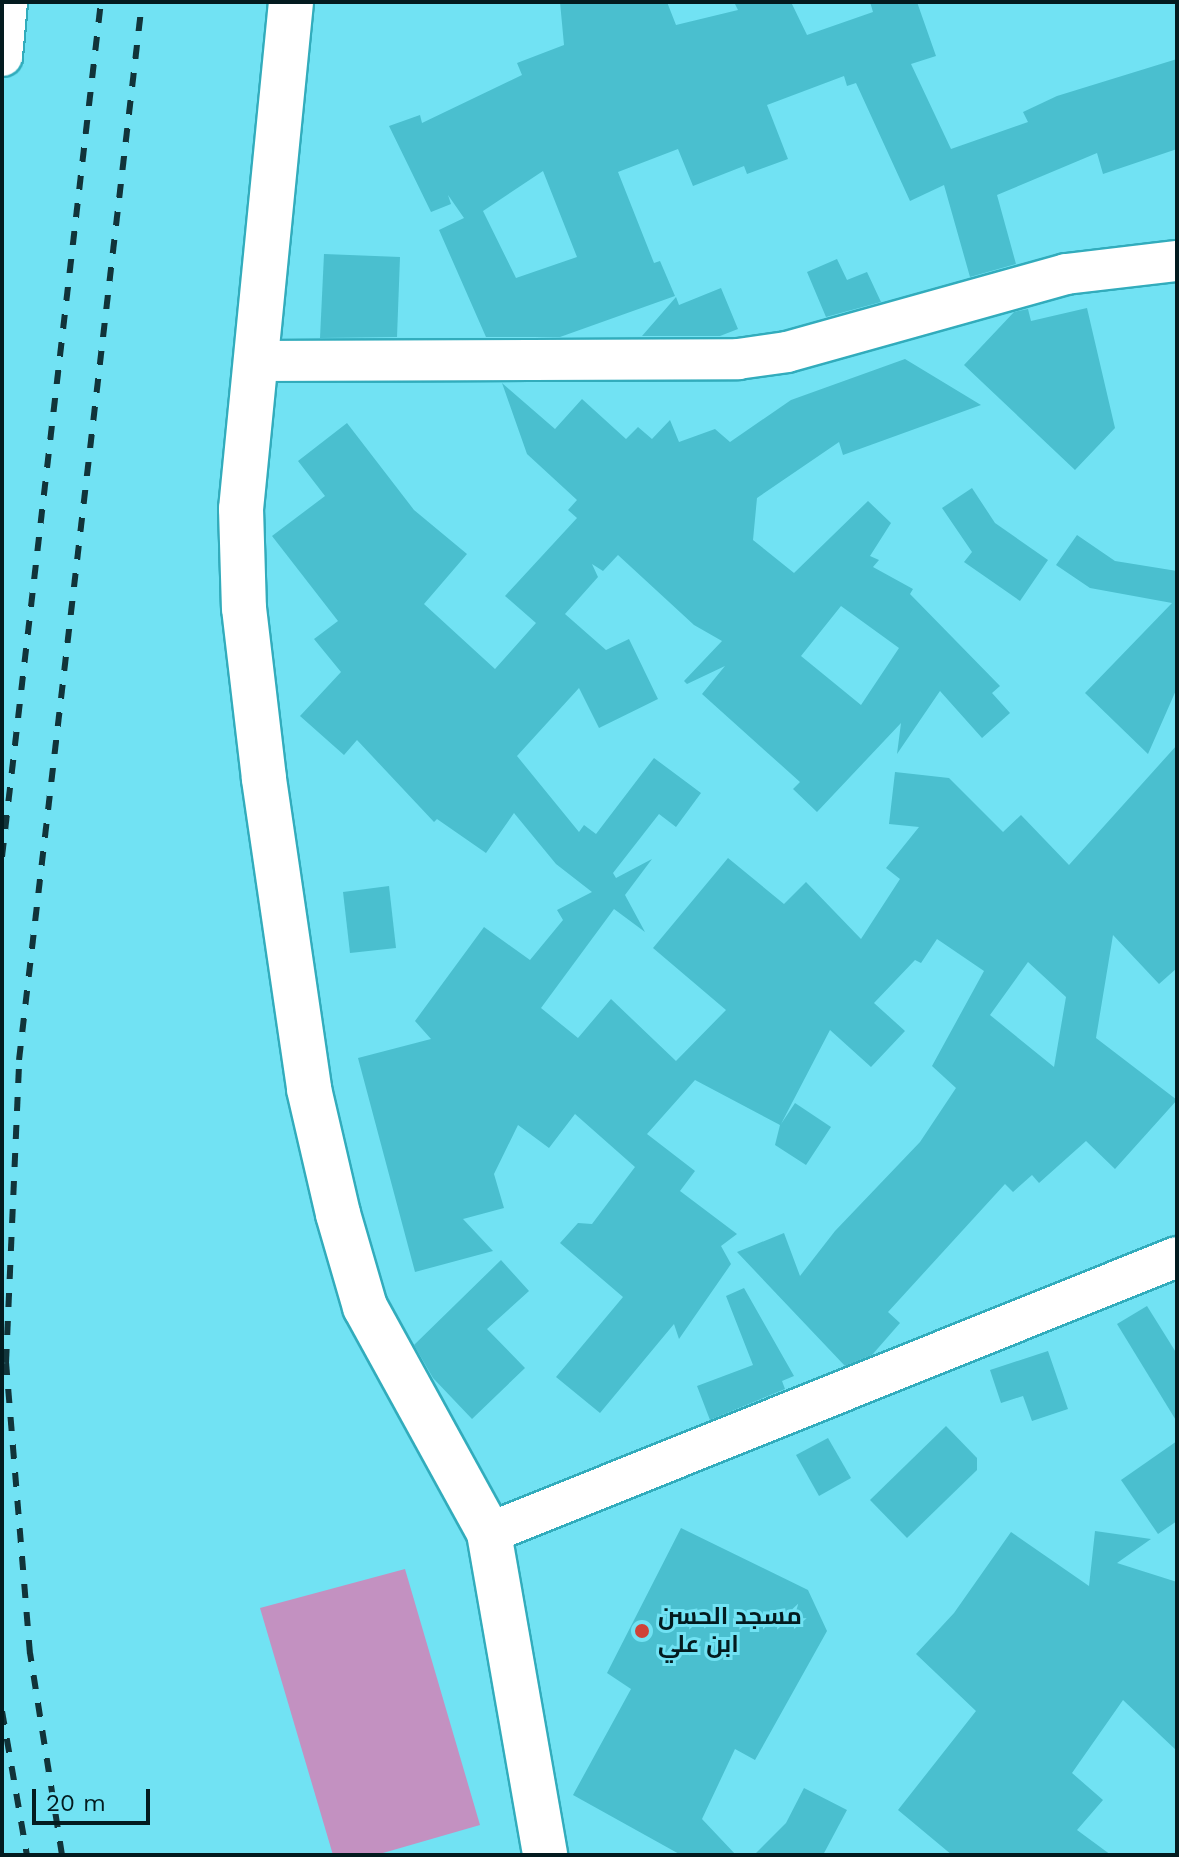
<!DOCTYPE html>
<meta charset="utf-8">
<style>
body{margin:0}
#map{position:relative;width:1179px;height:1857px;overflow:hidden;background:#71e2f3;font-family:"Work Sans",Cairo,sans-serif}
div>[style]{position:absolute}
.green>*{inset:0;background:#c391c1}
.building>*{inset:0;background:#4abfcf}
.roads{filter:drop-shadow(2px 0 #32acbc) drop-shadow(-2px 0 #32acbc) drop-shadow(0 2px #32acbc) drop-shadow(0 -2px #32acbc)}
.minor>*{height:40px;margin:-20px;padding:0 20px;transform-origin:20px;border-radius:20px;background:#fff}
.tertiary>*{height:44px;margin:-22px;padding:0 22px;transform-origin:22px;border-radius:22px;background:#fff}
.rail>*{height:6px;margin-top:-3px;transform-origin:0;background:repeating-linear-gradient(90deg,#11343a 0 14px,transparent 0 28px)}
.dots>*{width:22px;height:22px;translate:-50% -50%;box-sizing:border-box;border:4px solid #71e2f3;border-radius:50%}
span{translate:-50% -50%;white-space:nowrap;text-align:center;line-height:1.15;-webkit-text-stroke:6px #71e2f3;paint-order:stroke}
.poi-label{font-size:24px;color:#031b1f;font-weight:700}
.left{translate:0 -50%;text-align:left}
.frame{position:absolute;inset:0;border:4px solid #031b1f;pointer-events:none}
.scale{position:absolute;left:32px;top:1789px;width:118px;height:36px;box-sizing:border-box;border:4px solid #031b1f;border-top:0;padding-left:10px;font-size:24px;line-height:28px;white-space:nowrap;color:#031b1f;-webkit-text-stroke:6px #71e2f3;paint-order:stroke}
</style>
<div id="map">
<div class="green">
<i style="clip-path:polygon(405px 1569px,480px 1825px,376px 1855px,333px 1855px,260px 1608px)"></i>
</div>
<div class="building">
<i style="clip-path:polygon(evenodd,560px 2px,667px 2px,676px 25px,738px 10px,734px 2px,791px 2px,807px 35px,873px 12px,870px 2px,917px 2px,936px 56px,911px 64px,951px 149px,1028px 122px,1023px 112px,1057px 96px,1177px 59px,1177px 149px,1103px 174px,1097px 153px,997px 195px,1016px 264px,970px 277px,944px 185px,910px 201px,856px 83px,847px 86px,844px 76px,767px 105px,788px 159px,747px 174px,744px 166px,693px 186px,678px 149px,618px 172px,654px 263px,660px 261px,675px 296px,560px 337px,486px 337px,439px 230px,464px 218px,448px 195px,451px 204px,431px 212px,389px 126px,420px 115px,422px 123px,522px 75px,517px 63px,564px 45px,560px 2px,543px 171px,577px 257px,516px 278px,483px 211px,543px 171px)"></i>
<i style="clip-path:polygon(324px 254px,400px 257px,397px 337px,320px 338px)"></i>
<i style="clip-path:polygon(837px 259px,847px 280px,867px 272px,881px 302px,826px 317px,807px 272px)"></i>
<i style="clip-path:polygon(721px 288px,738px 329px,720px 336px,642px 336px,676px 297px,679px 305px)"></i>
<i style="clip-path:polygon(1087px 308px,1115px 428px,1075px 470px,964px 365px,1014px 312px,1028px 309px,1031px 321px)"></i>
<i style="clip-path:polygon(evenodd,905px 359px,981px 405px,843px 455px,839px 442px,757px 498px,753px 540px,794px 573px,868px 501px,891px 523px,870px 556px,879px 560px,873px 567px,913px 589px,910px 594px,1000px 686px,992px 693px,1010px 713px,982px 738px,940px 691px,897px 754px,901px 723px,817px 812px,793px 789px,800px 782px,702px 694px,725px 666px,687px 684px,684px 681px,722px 641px,694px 625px,618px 555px,603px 571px,592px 564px,598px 577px,565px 614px,606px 650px,629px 639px,658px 699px,599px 728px,579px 688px,517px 756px,579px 832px,584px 825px,596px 834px,654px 758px,701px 793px,676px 827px,659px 814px,613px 873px,616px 878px,652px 859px,625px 895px,645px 932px,614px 909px,541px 1008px,578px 1038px,611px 999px,676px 1061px,726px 1010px,653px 948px,728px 858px,784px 904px,806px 882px,861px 939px,900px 879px,886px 868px,919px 827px,889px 824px,895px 772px,949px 778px,1003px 832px,1021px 815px,1069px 865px,1177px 745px,1177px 968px,1159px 984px,1113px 935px,1096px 1038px,1177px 1100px,1115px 1169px,1086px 1141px,1039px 1183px,1032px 1175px,1013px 1192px,1005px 1184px,888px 1312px,900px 1323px,872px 1355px,845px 1366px,737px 1252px,784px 1233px,800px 1276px,835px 1231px,920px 1142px,956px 1088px,932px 1066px,984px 971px,937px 939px,921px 963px,915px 960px,874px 1003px,905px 1031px,871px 1067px,830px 1030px,781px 1124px,795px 1103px,831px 1127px,806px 1165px,775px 1145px,780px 1125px,695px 1080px,647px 1134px,695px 1171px,680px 1191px,737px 1234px,721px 1246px,731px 1264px,679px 1339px,674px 1324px,600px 1413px,556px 1377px,623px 1297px,560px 1243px,578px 1223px,592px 1224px,635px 1167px,575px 1114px,549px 1148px,518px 1125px,494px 1174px,504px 1208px,463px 1219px,493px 1251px,415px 1272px,358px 1058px,431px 1039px,415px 1021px,484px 927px,530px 960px,563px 920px,557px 910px,592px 892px,556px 864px,514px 813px,486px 853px,437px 819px,434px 822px,357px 740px,344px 755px,300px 716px,341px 672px,314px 639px,338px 621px,272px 536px,325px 496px,298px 461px,347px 423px,414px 510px,467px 554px,424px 604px,495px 669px,536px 623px,505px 596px,577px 518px,568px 510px,577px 500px,527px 454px,502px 383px,555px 429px,582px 399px,626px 439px,638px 427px,652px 439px,670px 420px,679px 442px,715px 429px,730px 442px,791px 400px,905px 359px,841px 606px,899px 648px,861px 705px,801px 656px,841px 606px,905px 359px,1028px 962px,1066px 997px,1054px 1067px,990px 1015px,1028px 962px)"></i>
<i style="clip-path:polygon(972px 488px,995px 523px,1048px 560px,1020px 601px,964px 562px,972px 552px,942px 508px)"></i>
<i style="clip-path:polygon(1077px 535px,1115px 561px,1177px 571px,1177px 688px,1148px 754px,1085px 693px,1172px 603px,1090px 588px,1056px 565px)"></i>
<i style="clip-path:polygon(389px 886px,396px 948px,350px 953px,343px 892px)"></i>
<i style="clip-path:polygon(501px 1260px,529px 1291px,487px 1329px,525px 1368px,472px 1419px,433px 1378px,414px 1345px)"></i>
<i style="clip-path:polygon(744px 1288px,794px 1376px,782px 1381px,785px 1389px,710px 1420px,697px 1386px,753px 1365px,726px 1296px)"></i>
<i style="clip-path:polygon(1147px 1306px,1177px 1354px,1177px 1422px,1117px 1324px)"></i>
<i style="clip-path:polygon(1048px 1351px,1068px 1409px,1032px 1421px,1023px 1396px,1001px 1403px,990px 1370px)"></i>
<i style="clip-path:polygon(946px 1426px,977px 1458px,977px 1470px,907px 1538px,870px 1500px)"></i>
<i style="clip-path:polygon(828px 1438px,851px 1478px,819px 1496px,796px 1455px)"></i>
<i style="clip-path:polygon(1177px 1441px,1177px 1521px,1158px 1534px,1121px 1480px)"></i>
<i style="clip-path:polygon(681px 1528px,808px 1590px,827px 1631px,755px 1760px,735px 1749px,702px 1819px,736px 1855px,681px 1855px,573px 1795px,631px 1689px,607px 1673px)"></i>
<i style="clip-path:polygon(1095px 1531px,1151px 1539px,1117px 1563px,1177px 1582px,1177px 1751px,1123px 1700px,1072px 1773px,1103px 1800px,1077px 1830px,1111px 1855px,952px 1855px,898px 1810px,976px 1711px,916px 1654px,954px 1613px,1011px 1532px,1089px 1586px)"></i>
<i style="clip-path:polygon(804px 1788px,847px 1810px,823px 1855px,754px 1855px,786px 1823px)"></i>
</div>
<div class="roads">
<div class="minor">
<i style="left:2px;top:56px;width:54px;rotate:-84.7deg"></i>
<i style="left:255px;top:361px;width:483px;rotate:-0.2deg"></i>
<i style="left:738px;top:359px;width:49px;rotate:-8.1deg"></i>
<i style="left:787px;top:352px;width:290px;rotate:-15.6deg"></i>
<i style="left:1066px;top:274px;width:112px;rotate:-6.7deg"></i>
<i style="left:489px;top:1533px;width:741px;rotate:-21.86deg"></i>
</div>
<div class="tertiary">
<i style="left:291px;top:2px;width:509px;rotate:95.63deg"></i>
<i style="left:241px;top:509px;width:99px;rotate:88.3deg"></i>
<i style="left:244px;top:608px;width:172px;rotate:83.3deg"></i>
<i style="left:264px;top:779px;width:313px;rotate:81.7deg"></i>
<i style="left:309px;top:1089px;width:128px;rotate:76.9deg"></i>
<i style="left:338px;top:1214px;width:97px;rotate:73.8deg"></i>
<i style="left:365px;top:1307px;width:258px;rotate:61.2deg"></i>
<i style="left:489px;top:1533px;width:327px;rotate:80.1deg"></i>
</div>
</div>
<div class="rail">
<i style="left:2px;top:857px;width:861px;rotate:-83.4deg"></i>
<i style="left:2px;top:1711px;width:146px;rotate:80.2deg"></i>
<i style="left:62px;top:1855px;width:204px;rotate:-99deg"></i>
<i style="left:30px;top:1654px;width:292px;rotate:-94.7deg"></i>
<i style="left:6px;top:1363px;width:303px;rotate:-87.5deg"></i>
<i style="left:19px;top:1060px;width:1065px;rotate:-83.37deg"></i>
</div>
<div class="dots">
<i style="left:642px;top:1631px;background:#cf4237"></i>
</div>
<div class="poi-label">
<span class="left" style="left:658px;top:1631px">مسجد الحسن<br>ابن علي</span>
</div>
<div class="frame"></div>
<div class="scale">20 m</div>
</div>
